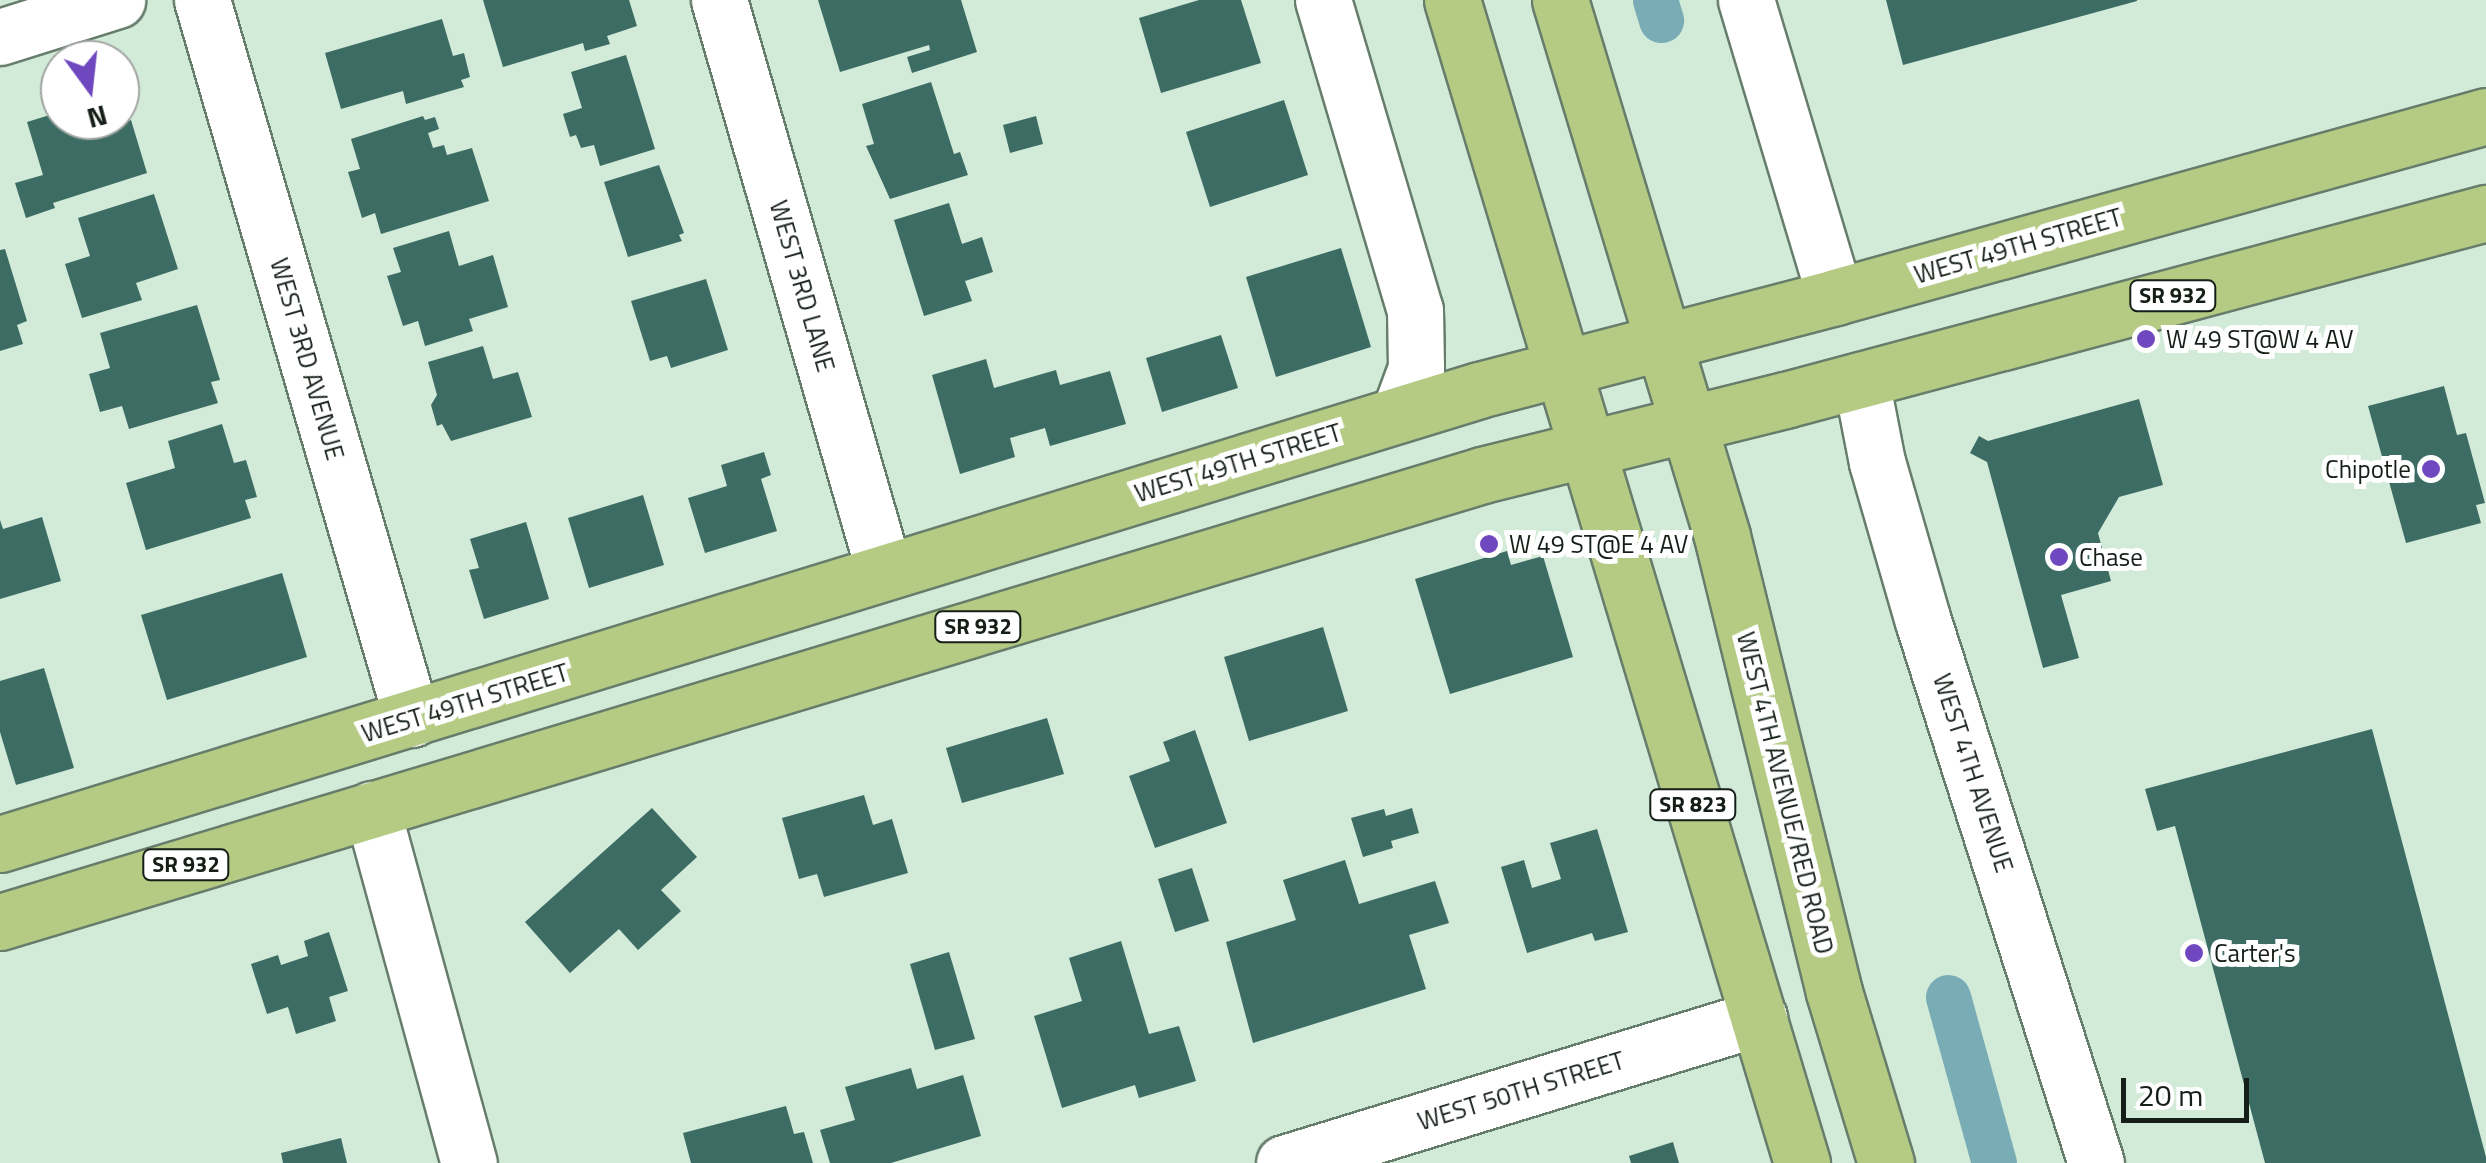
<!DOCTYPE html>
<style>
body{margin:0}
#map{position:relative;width:2486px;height:1163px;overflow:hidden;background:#d2ead8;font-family:"Titillium Web",sans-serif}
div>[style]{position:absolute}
.canal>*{height:45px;margin:-22.5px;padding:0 22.5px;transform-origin:22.5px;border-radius:22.5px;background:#7aacb5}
.building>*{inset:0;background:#3c6c64}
.roads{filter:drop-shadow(2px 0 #677d6c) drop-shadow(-2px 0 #677d6c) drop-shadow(0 2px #677d6c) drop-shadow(0 -2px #677d6c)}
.minor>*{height:55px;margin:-27.5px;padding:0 27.5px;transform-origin:27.5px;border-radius:27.5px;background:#fff}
.major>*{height:55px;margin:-27.5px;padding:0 27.5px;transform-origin:27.5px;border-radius:27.5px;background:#b5ca83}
.dots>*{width:28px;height:28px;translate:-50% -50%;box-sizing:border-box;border:5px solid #fff;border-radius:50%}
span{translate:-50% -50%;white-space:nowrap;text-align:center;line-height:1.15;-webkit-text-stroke:10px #fff;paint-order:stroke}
.shield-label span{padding:2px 8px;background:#fff;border:2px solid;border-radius:8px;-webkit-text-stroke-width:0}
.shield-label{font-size:22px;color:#151e17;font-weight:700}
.street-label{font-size:25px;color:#151e17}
.poi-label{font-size:25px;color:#151e17}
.left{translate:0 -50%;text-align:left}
.right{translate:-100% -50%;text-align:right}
.north{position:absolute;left:40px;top:40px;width:100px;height:100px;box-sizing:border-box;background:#fff;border:2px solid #a1a5a2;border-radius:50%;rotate:165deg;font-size:28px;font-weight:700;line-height:40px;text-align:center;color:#151e17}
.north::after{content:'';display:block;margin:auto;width:35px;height:45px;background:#6f48c0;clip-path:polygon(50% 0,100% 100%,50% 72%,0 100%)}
.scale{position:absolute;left:2121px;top:1078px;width:128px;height:45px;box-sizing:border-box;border:5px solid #151e17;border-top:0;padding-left:12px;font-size:30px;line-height:35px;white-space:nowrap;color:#151e17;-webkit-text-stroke:8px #fff;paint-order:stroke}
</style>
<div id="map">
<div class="canal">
<i style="left:1655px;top:0;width:21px;rotate:73deg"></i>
<i style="left:1948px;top:997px;width:172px;rotate:74.5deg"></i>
</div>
<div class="building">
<i style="clip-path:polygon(483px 0,629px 0,637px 26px,607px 36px,610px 44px,585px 51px,583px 43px,503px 67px)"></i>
<i style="clip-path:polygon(818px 0,961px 0,977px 52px,912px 73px,907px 57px,930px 50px,929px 45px,840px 72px)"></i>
<i style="clip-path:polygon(1199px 0,1241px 0,1261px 63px,1161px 93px,1139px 18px)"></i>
<i style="clip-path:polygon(1886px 0,2137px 0,2137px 1px,1903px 65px)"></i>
<i style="clip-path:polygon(442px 19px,453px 56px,464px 53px,470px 77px,461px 80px,464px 87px,406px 104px,403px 91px,341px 109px,325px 53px)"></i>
<i style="clip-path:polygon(626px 55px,655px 149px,600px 166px,594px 145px,581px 148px,576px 135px,570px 137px,563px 114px,582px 108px,571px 72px)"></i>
<i style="clip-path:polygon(931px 82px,954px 154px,960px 152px,968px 175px,890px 199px,866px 146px,874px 144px,862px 104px)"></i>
<i style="clip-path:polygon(1284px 100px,1308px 175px,1210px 207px,1186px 132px)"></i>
<i style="clip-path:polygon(53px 114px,64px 125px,110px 120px,112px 126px,131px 120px,147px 173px,53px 203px,55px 208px,26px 218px,15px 183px,43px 175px,27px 122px)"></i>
<i style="clip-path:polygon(423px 116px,425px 120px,435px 117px,439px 129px,428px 133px,433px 148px,444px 145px,447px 155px,472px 148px,489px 201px,381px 234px,375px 213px,362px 218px,348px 172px,360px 169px,351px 139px)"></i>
<i style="clip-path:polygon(1036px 116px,1043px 144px,1010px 153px,1003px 125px)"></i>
<i style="clip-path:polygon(659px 165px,684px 233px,679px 235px,682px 241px,628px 257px,604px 182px)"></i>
<i style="clip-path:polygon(154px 194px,178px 269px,136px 283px,142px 300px,82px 318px,65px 264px,90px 256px,78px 218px)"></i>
<i style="clip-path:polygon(949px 203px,962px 244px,982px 237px,993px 272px,965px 281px,972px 301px,924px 316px,894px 220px)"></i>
<i style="clip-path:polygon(449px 231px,459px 266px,493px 255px,508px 307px,469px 319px,473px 331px,425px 346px,418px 321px,403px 326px,387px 276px,401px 272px,393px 248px)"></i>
<i style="clip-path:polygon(1341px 248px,1371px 347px,1276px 377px,1246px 277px)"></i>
<i style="clip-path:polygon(5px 249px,27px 321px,17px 325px,23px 344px,0 351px,0 250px)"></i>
<i style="clip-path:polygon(706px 279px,728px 350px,671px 368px,667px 356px,650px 361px,631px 301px)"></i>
<i style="clip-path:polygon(197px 305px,220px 380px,211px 382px,218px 403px,129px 429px,122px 406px,100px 412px,89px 374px,110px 368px,100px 333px)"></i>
<i style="clip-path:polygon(1221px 335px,1238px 388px,1162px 412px,1146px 358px)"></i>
<i style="clip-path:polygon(483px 346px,493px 379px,518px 372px,532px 417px,451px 441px,442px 424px,437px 426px,431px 405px,437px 395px,428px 362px)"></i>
<i style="clip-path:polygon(986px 359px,994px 388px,1056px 370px,1060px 385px,1110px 371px,1126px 424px,1050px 446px,1045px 428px,1010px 438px,1015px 457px,960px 474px,932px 375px)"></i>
<i style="clip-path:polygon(2444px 386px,2457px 435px,2466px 433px,2485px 503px,2476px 505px,2481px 523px,2406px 543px,2368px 406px)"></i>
<i style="clip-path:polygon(2139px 399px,2163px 485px,2119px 497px,2098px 533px,2111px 581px,2061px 595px,2079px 658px,2043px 668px,1987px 462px,1970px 453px,1979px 436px,1988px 441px)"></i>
<i style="clip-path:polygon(222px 424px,234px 463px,246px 460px,257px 497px,245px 500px,251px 518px,146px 550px,126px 483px,175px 468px,168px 441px)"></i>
<i style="clip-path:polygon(764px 452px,771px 475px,761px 479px,777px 531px,705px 553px,688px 498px,727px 486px,721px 465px)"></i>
<i style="clip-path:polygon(643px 495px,664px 565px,589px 588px,568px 518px)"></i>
<i style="clip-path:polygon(42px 517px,61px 581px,0 599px,0 520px,3px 529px)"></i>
<i style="clip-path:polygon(526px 522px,549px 599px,484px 619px,469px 570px,479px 568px,470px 539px)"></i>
<i style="clip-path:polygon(1507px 551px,1511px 565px,1543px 556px,1573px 657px,1450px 694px,1415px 579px)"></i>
<i style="clip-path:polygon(282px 573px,307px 657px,167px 700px,141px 615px)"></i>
<i style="clip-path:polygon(1323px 627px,1348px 711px,1249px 741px,1224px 657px)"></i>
<i style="clip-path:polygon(44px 668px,74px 768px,16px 785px,0 732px,0 681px)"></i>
<i style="clip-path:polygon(1047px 718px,1064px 774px,962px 803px,946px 748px)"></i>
<i style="clip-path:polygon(2372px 729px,2486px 1157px,2486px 1163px,2265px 1163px,2175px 826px,2157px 831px,2145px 789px)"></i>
<i style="clip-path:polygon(1195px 730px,1227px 823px,1155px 848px,1129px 776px,1170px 761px,1163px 742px)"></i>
<i style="clip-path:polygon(864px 795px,873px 825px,892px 819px,908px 873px,824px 897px,817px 874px,799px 879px,782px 818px)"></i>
<i style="clip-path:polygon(652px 808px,697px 857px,661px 890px,681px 911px,638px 950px,619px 929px,570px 973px,525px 922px)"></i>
<i style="clip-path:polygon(1412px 808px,1419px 833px,1391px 841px,1393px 848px,1363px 857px,1351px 818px,1384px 809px,1386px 816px)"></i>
<i style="clip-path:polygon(1597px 829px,1628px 932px,1595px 941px,1592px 933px,1527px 953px,1501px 867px,1524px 860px,1532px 888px,1561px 879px,1550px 843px)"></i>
<i style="clip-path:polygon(1345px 860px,1359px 904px,1435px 881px,1449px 923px,1409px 935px,1426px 989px,1253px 1043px,1226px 942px,1296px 920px,1283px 880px)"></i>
<i style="clip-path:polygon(1192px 868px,1209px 921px,1175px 932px,1158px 879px)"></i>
<i style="clip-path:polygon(329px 932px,348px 991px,329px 997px,336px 1021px,296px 1034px,288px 1007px,267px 1014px,251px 964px,278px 955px,281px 965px,308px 956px,304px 941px)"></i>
<i style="clip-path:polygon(1121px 941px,1149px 1034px,1179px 1026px,1196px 1081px,1139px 1098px,1135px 1085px,1062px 1108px,1034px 1016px,1082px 1001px,1069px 958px)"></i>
<i style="clip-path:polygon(949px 952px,975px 1039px,935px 1050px,910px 964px)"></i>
<i style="clip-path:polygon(911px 1068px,917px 1089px,963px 1075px,981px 1136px,891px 1163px,830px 1163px,820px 1130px,855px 1120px,845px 1087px)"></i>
<i style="clip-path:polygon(786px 1106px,794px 1134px,804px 1132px,813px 1163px,691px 1163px,683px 1133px)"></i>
<i style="clip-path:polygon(341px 1138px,347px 1163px,283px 1163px,281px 1153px)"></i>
<i style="clip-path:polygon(1673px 1142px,1679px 1163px,1631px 1163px,1629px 1156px)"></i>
</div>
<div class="roads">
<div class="minor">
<i style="left:202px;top:0;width:749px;rotate:73.72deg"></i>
<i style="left:719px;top:0;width:594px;rotate:73.88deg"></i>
<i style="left:1323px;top:0;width:323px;rotate:73.5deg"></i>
<i style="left:1415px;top:310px;width:58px;rotate:89deg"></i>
<i style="left:1416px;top:368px;width:49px;rotate:110.3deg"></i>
<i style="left:1746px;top:0;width:310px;rotate:73.3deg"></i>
<i style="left:0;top:37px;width:123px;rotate:-17.5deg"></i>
<i style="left:1861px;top:380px;width:84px;rotate:79deg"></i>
<i style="left:1877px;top:462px;width:166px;rotate:73.9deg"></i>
<i style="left:1923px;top:621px;width:569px;rotate:72.3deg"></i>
<i style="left:372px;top:809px;width:367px;rotate:74.7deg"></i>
<i style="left:1284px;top:1163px;width:497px;rotate:-17deg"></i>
</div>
<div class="major">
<i style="left:1452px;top:0;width:1215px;rotate:73.25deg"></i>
<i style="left:1560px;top:0;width:560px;rotate:73.18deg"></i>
<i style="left:1722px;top:536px;width:470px;rotate:76.2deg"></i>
<i style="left:1834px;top:992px;width:179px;rotate:73.1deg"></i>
<i style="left:0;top:844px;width:1547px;rotate:-17.06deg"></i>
<i style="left:1479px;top:390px;width:368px;rotate:-14.6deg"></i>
<i style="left:1835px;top:297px;width:676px;rotate:-15.54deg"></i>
<i style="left:0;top:922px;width:1548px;rotate:-16.78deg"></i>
<i style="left:1482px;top:475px;width:312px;rotate:-13.9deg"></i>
<i style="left:1785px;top:400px;width:726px;rotate:-14.94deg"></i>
</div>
</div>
<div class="dots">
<i style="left:2146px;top:339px;background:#6f48c0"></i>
<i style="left:2431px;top:469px;background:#6f48c0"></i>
<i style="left:1489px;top:544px;background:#6f48c0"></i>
<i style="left:2059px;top:557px;background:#6f48c0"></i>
<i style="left:2194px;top:953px;background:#6f48c0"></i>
</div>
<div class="shield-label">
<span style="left:2173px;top:296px">SR 932</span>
<span style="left:978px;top:627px">SR 932</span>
<span style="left:1693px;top:805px">SR 823</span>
<span style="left:186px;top:865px">SR 932</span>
</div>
<div class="street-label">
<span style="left:2018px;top:246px;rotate:-16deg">WEST 49TH STREET</span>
<span style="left:802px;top:286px;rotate:74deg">WEST 3RD LANE</span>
<span style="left:307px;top:359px;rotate:74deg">WEST 3RD AVENUE</span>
<span style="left:1238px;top:463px;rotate:-17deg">WEST 49TH STREET</span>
<span style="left:465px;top:703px;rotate:-17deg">WEST 49TH STREET</span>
<span style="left:1973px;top:773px;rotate:72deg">WEST 4TH AVENUE</span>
<span style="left:1785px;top:793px;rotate:76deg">WEST 4TH AVENUE/RED ROAD</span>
<span style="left:1521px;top:1091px;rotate:-17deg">WEST 50TH STREET</span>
</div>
<div class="poi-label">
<span class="left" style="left:2166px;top:339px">W 49 ST@W 4 AV</span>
<span class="right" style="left:2411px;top:469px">Chipotle</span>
<span class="left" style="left:1509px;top:544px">W 49 ST@E 4 AV</span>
<span class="left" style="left:2079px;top:557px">Chase</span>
<span class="left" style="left:2214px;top:953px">Carter's</span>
</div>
<div class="north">N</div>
<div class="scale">20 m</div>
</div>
